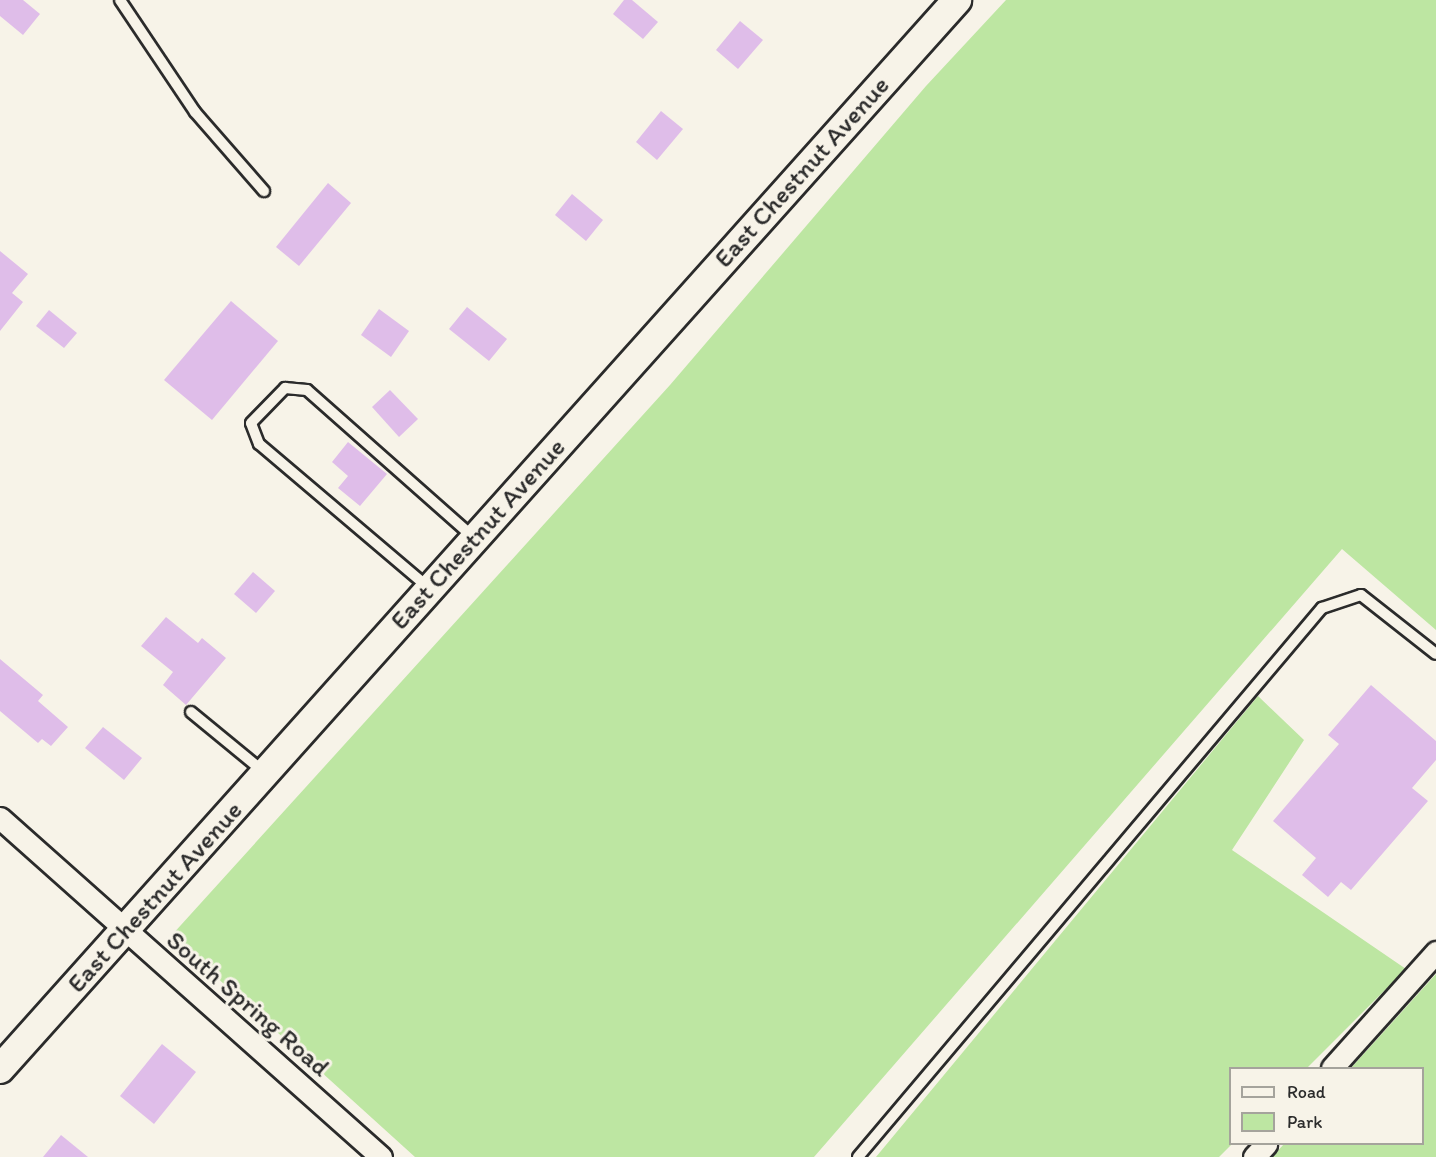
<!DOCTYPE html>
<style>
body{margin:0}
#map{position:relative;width:1436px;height:1157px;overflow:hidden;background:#f7f3e8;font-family:Itim,sans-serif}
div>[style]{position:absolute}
.green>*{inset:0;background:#bde6a2}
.building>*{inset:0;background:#dfbde9}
.roads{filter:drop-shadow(2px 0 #2b2b2b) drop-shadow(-2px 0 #2b2b2b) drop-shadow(0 2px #2b2b2b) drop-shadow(0 -2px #2b2b2b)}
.lane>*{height:10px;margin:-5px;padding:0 5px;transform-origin:5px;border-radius:5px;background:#f7f3e8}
.street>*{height:21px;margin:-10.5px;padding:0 10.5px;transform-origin:10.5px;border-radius:10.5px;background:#f7f3e8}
.secondary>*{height:28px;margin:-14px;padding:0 14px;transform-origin:14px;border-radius:14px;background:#f7f3e8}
span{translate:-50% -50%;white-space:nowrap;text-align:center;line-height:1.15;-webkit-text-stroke:6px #f7f3e8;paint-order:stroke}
.street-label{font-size:26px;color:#2b2b2b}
.legend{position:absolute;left:1229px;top:1067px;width:195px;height:78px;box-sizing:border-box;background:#f7f3e8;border:2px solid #a5a39c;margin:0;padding:8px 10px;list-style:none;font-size:18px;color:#2b2b2b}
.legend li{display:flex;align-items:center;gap:12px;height:30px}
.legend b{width:30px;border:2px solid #a5a39c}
</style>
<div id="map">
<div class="green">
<i style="clip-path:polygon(1006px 0,1436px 0,1436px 630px,1342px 549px,814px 1157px,415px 1157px,171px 936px,670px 385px,926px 86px)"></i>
<i style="clip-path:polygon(1258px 696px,1304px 740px,1232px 850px,1406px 969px,1307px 1068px,1230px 1068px,1232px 1144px,1219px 1157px,876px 1157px)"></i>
<i style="clip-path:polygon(1436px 974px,1436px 1157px,1272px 1157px,1284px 1144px,1422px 1144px,1422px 1068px,1351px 1068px)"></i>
</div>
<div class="building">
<i style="clip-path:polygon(0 0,23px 0,40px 14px,23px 35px,0 16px)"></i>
<i style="clip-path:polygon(624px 0,632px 0,658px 22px,643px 39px,613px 14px)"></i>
<i style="clip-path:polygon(740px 21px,763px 40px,738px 69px,716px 50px)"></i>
<i style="clip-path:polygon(661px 111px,683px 129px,657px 160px,636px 142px)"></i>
<i style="clip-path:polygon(328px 183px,351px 203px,299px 266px,276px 247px)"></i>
<i style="clip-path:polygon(572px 194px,603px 220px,586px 241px,555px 215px)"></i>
<i style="clip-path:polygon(0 251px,28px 274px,12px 293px,23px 302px,0 331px)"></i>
<i style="clip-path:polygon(231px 301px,278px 341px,212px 420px,164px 380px)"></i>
<i style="clip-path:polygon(467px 307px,507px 339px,489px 361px,449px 329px)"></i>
<i style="clip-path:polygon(379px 309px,409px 331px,391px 357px,361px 335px)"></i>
<i style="clip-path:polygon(49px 310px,77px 333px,64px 348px,36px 326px)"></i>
<i style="clip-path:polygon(390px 390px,418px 419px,399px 437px,372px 407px)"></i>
<i style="clip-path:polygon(348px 442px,387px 474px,360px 506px,338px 488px,348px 476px,332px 462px)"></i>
<i style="clip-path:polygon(253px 572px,275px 591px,256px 613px,234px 594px)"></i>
<i style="clip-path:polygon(166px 617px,198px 643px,202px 638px,226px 658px,186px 705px,163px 685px,173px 672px,141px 646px)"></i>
<i style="clip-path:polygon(0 659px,43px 695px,38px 701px,68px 727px,51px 746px,42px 739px,38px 743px,0 711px)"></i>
<i style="clip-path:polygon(1371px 685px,1436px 741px,1436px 760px,1412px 788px,1428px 801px,1351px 890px,1341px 882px,1328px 897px,1302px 875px,1316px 858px,1273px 821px,1339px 744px,1328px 735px)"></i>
<i style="clip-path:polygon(103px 727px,142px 758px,124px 780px,85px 748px)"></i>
<i style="clip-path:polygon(162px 1044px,196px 1072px,154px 1124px,120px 1096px)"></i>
<i style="clip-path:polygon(61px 1135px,88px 1157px,43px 1157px)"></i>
</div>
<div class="roads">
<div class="lane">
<i style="left:120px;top:0;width:135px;rotate:56.2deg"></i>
<i style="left:195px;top:112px;width:105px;rotate:48.9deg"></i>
<i style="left:429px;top:588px;width:223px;rotate:-139.7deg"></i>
<i style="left:259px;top:444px;width:22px;rotate:-111deg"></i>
<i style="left:251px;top:423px;width:49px;rotate:-45.8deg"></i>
<i style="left:285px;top:388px;width:22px;rotate:5deg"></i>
<i style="left:307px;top:390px;width:223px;rotate:41.5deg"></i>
<i style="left:191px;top:712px;width:94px;rotate:39.4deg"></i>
<i style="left:858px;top:1157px;width:719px;rotate:-49.8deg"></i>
<i style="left:1322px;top:608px;width:41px;rotate:-18.4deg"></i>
<i style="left:1361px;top:595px;width:95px;rotate:38.2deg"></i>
</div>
<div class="street">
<i style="left:0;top:818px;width:510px;rotate:41.66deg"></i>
<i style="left:1332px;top:1068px;width:156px;rotate:-48.1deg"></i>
<i style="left:1254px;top:1157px;width:18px;rotate:-47deg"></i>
</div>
<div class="secondary">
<i style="left:0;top:1069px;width:1435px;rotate:-48.16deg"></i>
</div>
</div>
<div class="street-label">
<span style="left:802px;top:172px;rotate:-48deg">East Chestnut Avenue</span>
<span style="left:478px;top:534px;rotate:-48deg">East Chestnut Avenue</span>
<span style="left:155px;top:897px;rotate:-48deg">East Chestnut Avenue</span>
<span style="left:248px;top:1004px;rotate:41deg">South Spring Road</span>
</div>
<ul class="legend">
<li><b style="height:8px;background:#f7f3e8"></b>Road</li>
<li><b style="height:16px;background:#bde6a2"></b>Park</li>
</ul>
</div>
